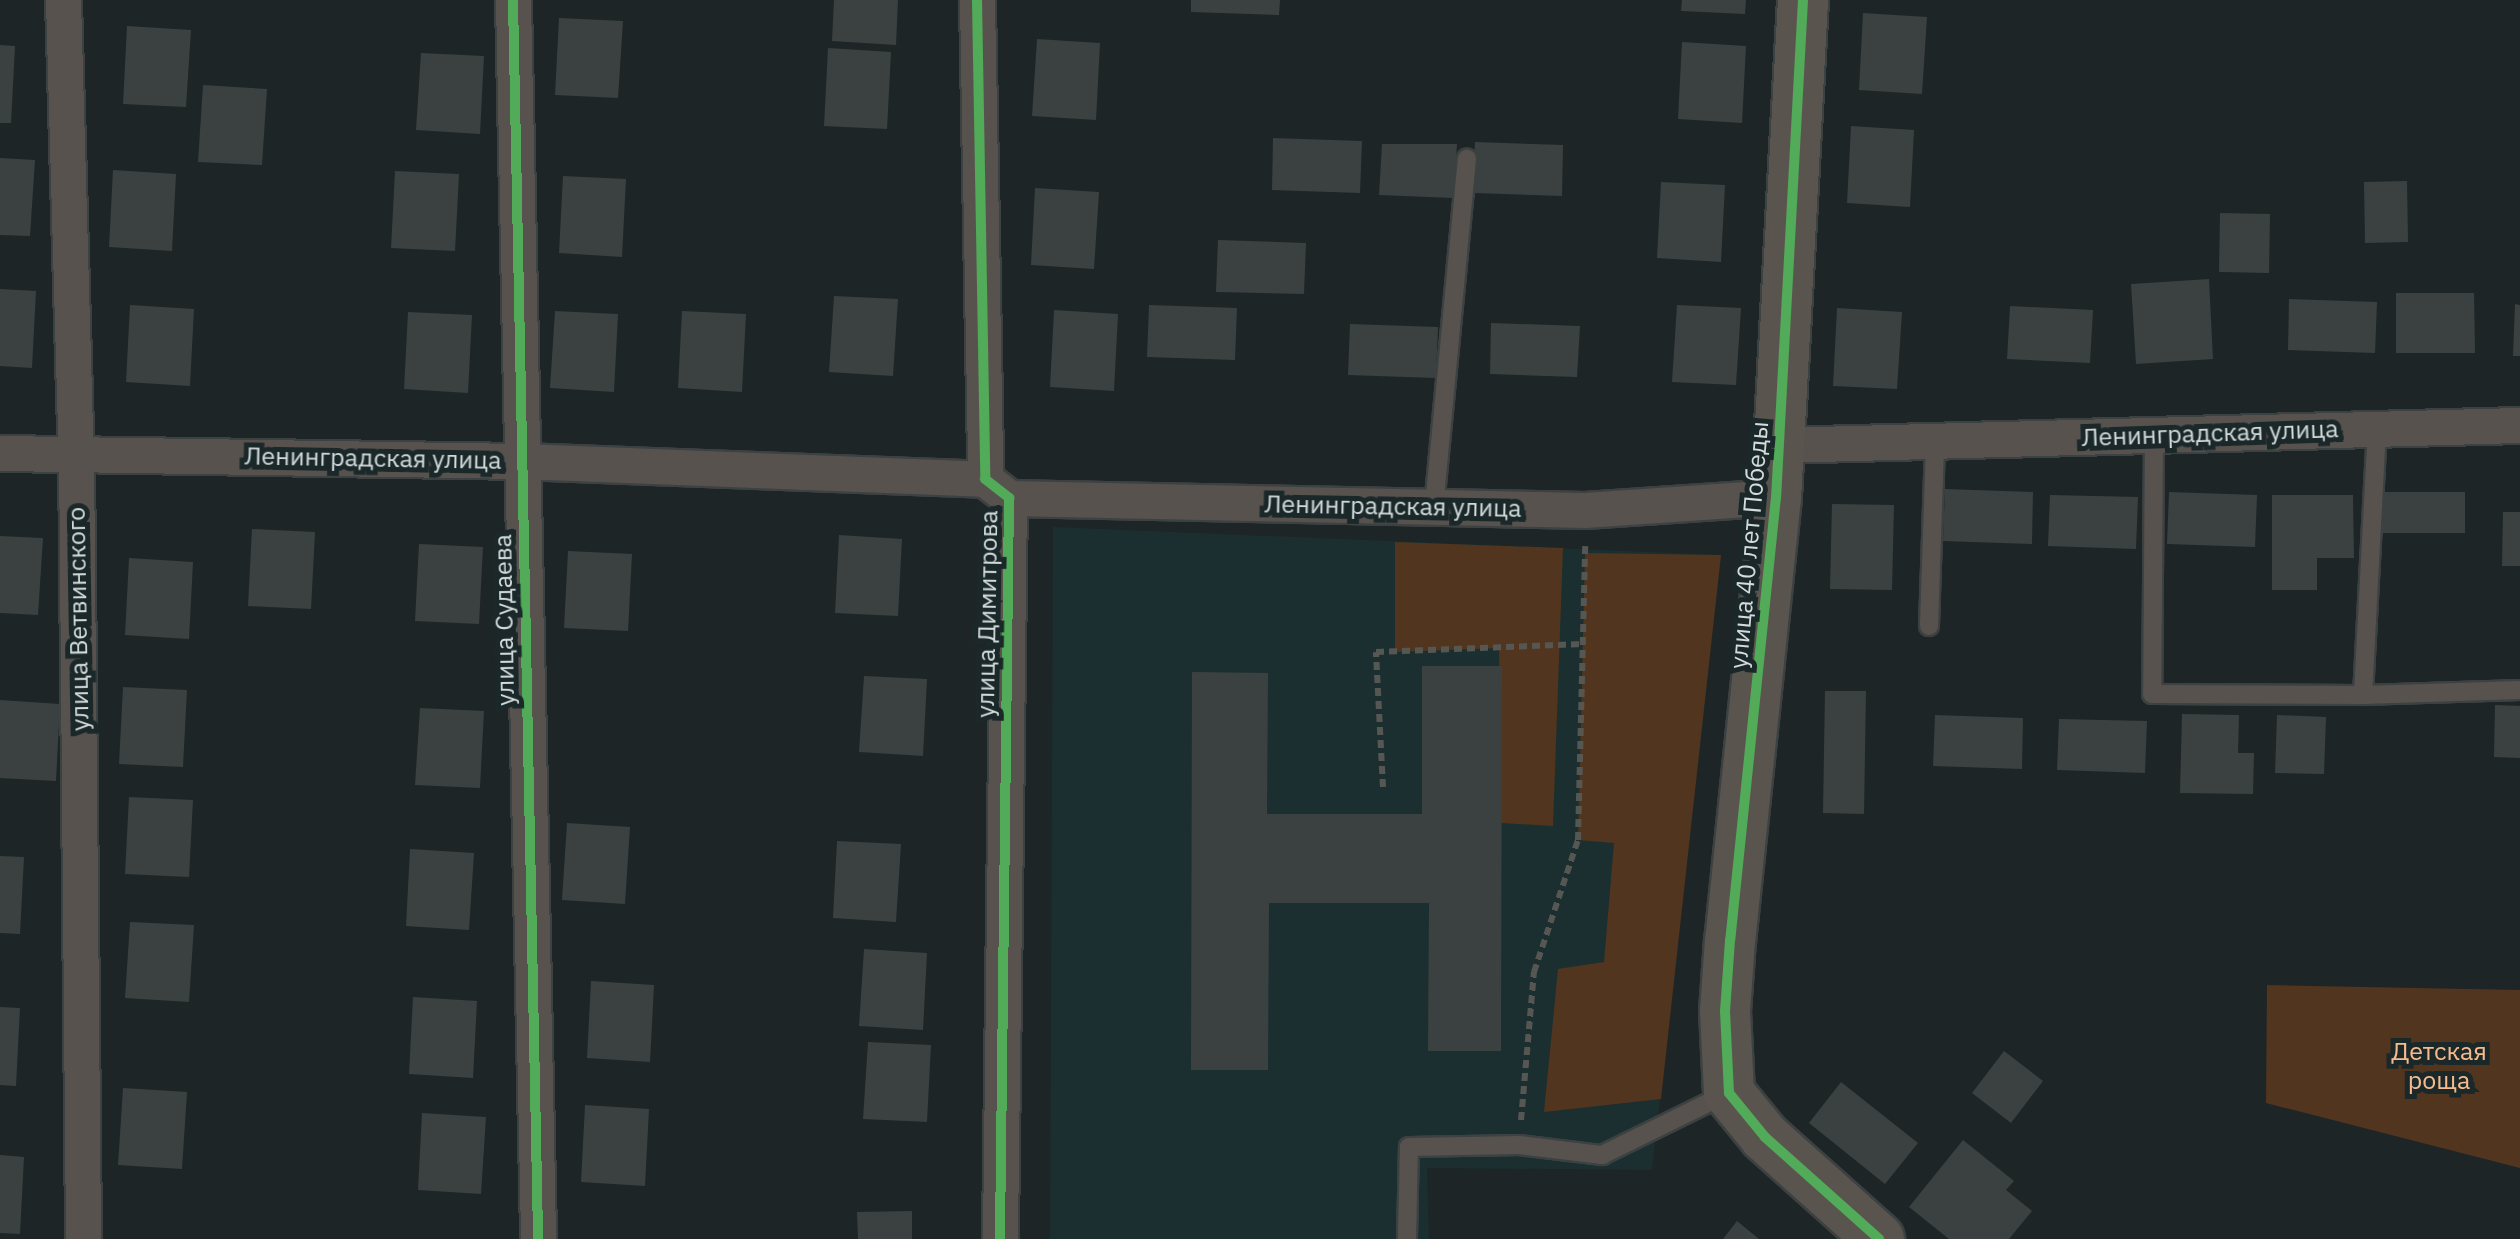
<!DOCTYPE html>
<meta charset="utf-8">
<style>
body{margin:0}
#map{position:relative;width:2520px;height:1239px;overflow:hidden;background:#1e2526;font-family:"IBM Plex Sans",sans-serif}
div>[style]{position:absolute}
.built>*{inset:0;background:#1b2f30}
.green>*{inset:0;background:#51351f}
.building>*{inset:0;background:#3b4141}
.path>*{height:6px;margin-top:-3px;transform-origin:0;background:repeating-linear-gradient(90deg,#565653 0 8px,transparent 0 13px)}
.roads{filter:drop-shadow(2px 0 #3c4142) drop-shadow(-2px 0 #3c4142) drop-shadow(0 2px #3c4142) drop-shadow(0 -2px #3c4142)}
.lane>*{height:18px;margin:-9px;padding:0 9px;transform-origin:9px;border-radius:9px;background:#58524e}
.street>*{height:35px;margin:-17.5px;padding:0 17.5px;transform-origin:17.5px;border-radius:17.5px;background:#58524e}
.secondary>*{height:50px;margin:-25px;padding:0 25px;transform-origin:25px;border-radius:25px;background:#5a544e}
.cycleway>*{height:10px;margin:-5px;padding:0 5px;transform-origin:5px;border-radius:5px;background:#51ab58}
span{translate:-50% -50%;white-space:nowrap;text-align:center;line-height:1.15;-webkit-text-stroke:10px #1b2829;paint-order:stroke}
.street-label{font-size:25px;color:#d3dbdb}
.park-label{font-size:25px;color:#f6ba8d}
</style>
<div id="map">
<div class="built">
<i style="clip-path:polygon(1053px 527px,1721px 555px,1652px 1170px,1427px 1168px,1429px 1239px,1050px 1239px)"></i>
</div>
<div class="green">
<i style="clip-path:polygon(1395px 542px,1563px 548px,1553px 826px,1501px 823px,1499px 648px,1395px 652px)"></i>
<i style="clip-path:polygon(1585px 553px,1721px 555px,1661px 1099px,1544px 1112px,1558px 969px,1604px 962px,1614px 843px,1578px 840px)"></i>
<i style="clip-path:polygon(2267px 985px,2520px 990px,2520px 1168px,2266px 1103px)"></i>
</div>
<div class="building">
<i style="clip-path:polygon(834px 0,898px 0,896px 45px,832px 41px)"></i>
<i style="clip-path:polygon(1191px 0,1280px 0,1279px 15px,1191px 12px)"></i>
<i style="clip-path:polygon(1682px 0,1746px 0,1745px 14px,1681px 11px)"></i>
<i style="clip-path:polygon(1863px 13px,1927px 17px,1922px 94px,1859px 90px)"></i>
<i style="clip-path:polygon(559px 18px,623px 21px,618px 98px,555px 95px)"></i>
<i style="clip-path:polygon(127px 26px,191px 30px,186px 107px,123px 104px)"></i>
<i style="clip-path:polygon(1037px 39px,1100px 43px,1096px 120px,1032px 116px)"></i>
<i style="clip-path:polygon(1682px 42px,1746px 46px,1742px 123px,1678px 119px)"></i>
<i style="clip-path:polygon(0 45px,15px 46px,11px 123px,0 123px)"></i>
<i style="clip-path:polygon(828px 48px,891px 52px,887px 129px,824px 126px)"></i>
<i style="clip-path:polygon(421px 53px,484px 56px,480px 134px,416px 130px)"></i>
<i style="clip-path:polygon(203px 85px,267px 89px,262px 165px,198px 162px)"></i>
<i style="clip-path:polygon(1851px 126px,1914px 130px,1910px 207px,1847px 203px)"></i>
<i style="clip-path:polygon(1273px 138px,1362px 141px,1360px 193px,1272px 190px)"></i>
<i style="clip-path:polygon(1475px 142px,1563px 145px,1562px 196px,1473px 193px)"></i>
<i style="clip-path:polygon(1382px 144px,1457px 144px,1453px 198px,1379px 195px)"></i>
<i style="clip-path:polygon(0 158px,35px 160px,30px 236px,0 235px)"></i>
<i style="clip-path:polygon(113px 170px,176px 174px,172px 251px,109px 247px)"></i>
<i style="clip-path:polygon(395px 171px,459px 174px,455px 251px,391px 248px)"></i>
<i style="clip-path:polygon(563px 176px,626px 179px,622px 257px,559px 253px)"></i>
<i style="clip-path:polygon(2407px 181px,2408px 242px,2365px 243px,2364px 182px)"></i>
<i style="clip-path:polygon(1661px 182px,1725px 185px,1721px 262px,1657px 258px)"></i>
<i style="clip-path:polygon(1035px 188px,1099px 192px,1094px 269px,1031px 265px)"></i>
<i style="clip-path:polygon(2220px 213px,2270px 214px,2269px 273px,2219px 272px)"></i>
<i style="clip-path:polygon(1218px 240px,1306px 243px,1304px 294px,1216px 292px)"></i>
<i style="clip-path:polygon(2209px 279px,2213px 359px,2136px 364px,2131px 284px)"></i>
<i style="clip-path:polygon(0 289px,36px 291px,32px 368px,0 366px)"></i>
<i style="clip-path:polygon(2396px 293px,2474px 293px,2475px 353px,2396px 353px)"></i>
<i style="clip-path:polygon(834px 296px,898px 299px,893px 376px,829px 372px)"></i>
<i style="clip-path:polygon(2289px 299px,2377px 302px,2375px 353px,2288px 350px)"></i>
<i style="clip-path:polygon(2515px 304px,2520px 305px,2520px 356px,2513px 356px)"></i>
<i style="clip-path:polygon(130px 305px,194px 309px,190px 386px,126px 382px)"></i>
<i style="clip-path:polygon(1149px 305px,1237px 308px,1235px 360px,1147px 357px)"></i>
<i style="clip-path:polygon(1677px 305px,1741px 308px,1736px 385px,1672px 382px)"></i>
<i style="clip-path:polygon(2010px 306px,2093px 310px,2090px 363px,2007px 359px)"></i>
<i style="clip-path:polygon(1837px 308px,1902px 312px,1897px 389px,1833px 386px)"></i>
<i style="clip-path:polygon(1054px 310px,1118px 314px,1114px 391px,1050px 387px)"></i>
<i style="clip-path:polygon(555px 311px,618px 314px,614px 392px,550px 388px)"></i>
<i style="clip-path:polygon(682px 311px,746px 314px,742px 392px,678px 388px)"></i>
<i style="clip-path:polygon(408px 312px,472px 315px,468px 393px,404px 389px)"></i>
<i style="clip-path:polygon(1491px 323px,1580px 326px,1577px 377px,1490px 374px)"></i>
<i style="clip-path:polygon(1350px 324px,1438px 327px,1436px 378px,1348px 375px)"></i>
<i style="clip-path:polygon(1945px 489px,2033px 492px,2032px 544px,1943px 541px)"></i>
<i style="clip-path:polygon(2169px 492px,2257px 495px,2255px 547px,2167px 544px)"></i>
<i style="clip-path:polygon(2383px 492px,2465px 492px,2465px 533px,2383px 533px)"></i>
<i style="clip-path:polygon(2050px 495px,2138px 497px,2136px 549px,2048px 546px)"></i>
<i style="clip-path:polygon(2272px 495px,2353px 495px,2354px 558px,2317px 558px,2317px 590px,2272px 590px)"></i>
<i style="clip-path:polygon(1832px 504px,1894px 505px,1892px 590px,1830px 589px)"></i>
<i style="clip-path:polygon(2503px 512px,2520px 512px,2520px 566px,2502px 566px)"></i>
<i style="clip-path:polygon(252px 529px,315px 532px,311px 609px,248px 606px)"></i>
<i style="clip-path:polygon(839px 535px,902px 539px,898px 616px,835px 613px)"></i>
<i style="clip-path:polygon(0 536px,43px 538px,38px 615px,0 613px)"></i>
<i style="clip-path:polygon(419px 544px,483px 547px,479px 624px,415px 621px)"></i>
<i style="clip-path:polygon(568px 551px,632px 554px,628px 631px,564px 628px)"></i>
<i style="clip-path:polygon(129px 558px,193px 562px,189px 639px,125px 635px)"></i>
<i style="clip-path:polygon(1422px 666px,1502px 666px,1501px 1051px,1428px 1051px,1429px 903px,1269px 903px,1268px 1070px,1191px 1070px,1192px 672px,1268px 673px,1267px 814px,1422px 814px)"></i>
<i style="clip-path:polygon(864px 676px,927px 679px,923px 756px,859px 752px)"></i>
<i style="clip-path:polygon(123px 687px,187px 690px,183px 767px,119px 764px)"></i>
<i style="clip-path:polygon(1825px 691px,1866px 691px,1864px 814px,1823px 813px)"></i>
<i style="clip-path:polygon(0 700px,60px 704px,56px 781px,0 778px)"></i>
<i style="clip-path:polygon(2495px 705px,2520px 706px,2520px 758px,2494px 757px)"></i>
<i style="clip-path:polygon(420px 708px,484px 711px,480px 788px,415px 785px)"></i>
<i style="clip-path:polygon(2182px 714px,2239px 715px,2238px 753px,2254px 753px,2253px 794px,2180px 793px)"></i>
<i style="clip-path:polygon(1935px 715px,2023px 718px,2022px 769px,1933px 766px)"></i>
<i style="clip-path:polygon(2277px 715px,2326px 717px,2324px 774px,2275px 773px)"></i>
<i style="clip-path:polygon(2059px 719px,2147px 721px,2145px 773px,2057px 770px)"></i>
<i style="clip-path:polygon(129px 797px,193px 800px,189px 877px,125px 874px)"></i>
<i style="clip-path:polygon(567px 823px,630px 827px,625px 904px,562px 900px)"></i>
<i style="clip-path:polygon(837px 841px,901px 844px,896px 922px,833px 918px)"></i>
<i style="clip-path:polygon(410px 849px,474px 853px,469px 930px,406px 926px)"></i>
<i style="clip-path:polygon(0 856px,24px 857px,20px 934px,0 933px)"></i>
<i style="clip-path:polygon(130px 922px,194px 925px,189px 1002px,125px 998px)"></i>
<i style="clip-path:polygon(864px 949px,927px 953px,923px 1030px,859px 1026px)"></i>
<i style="clip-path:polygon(591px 981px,654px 985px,650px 1062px,587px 1058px)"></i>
<i style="clip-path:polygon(413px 997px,477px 1001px,473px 1078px,409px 1074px)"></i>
<i style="clip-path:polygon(0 1007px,20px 1008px,16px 1086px,0 1085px)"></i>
<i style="clip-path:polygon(868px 1042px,931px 1045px,927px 1122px,863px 1119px)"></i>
<i style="clip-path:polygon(2004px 1051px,2043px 1081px,2011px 1123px,1972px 1093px)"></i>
<i style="clip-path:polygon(1841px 1082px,1918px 1143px,1885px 1184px,1809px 1123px)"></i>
<i style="clip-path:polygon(123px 1088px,187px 1092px,182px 1169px,118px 1165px)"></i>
<i style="clip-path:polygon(585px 1105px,649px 1109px,645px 1186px,581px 1182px)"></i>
<i style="clip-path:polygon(422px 1113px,486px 1117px,481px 1194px,418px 1190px)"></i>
<i style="clip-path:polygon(1963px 1140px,2014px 1181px,2006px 1190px,2032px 1211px,2009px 1239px,1949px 1239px,1909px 1207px)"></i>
<i style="clip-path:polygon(0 1155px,24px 1157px,20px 1234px,0 1233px)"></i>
<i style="clip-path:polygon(912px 1211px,912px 1239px,858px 1239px,857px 1212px)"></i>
<i style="clip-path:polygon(1737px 1221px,1759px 1239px,1723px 1239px)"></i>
</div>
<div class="path">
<i style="left:1383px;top:787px;width:135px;rotate:-93deg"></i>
<i style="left:1376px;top:652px;width:207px;rotate:-2.2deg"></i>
<i style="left:1521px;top:1120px;width:149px;rotate:-85deg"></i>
<i style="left:1534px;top:972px;width:139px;rotate:-71.6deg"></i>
<i style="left:1578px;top:840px;width:294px;rotate:-88.6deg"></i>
</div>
<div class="roads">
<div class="lane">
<i style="left:2154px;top:436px;width:258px;rotate:90.4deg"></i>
<i style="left:2152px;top:694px;width:211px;rotate:0.3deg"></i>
<i style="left:2363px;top:695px;width:157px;rotate:-1.8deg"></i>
<i style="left:1434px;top:507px;width:350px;rotate:-84.6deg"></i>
<i style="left:1929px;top:626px;width:184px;rotate:-88.1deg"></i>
<i style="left:2363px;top:695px;width:268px;rotate:-87deg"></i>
<i style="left:1407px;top:1239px;width:92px;rotate:-88.8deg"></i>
<i style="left:1409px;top:1147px;width:110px;rotate:-1deg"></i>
<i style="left:1519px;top:1145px;width:84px;rotate:6.9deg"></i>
<i style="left:1602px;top:1155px;width:140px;rotate:-26.2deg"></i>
</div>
<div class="street">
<i style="left:63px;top:0;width:452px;rotate:88.4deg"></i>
<i style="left:76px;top:452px;width:787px;rotate:89.49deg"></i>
<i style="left:513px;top:0;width:1239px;rotate:88.84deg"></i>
<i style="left:977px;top:0;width:479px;rotate:89deg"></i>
<i style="left:985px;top:479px;width:31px;rotate:38deg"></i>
<i style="left:1009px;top:498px;width:741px;rotate:90.7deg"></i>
<i style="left:1780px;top:445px;width:740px;rotate:-1.55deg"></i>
<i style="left:0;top:453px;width:520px;rotate:0.88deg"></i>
<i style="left:520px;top:461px;width:465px;rotate:2.2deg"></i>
<i style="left:1009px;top:498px;width:576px;rotate:1.19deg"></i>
<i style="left:1585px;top:510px;width:191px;rotate:-3.9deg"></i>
</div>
<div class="secondary">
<i style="left:1803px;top:0;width:498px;rotate:93.1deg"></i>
<i style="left:1776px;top:497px;width:445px;rotate:95.9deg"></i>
<i style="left:1730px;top:940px;width:71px;rotate:94deg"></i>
<i style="left:1725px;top:1011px;width:82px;rotate:87.2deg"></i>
<i style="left:1729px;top:1093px;width:57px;rotate:50.7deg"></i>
<i style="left:1765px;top:1137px;width:153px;rotate:41.8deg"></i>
</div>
</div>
<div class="cycleway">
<i style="left:513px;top:0;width:1239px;rotate:88.84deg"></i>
<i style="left:977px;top:0;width:479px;rotate:89deg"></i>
<i style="left:985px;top:479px;width:31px;rotate:38deg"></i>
<i style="left:1009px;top:498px;width:741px;rotate:90.7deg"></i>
<i style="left:1803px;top:0;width:498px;rotate:93.1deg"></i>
<i style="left:1776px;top:497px;width:445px;rotate:95.9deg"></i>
<i style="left:1730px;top:940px;width:71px;rotate:94deg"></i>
<i style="left:1725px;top:1011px;width:82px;rotate:87.2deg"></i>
<i style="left:1729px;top:1093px;width:57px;rotate:50.7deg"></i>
<i style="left:1765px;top:1137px;width:153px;rotate:41.8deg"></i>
</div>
<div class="street-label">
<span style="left:2210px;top:433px;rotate:-2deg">Ленинградская улица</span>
<span style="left:373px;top:458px;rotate:1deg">Ленинградская улица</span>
<span style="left:1393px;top:506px;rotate:1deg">Ленинградская улица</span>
<span style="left:1749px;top:545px;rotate:-85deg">улица 40 лет Победы</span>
<span style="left:987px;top:614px;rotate:-89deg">улица Димитрова</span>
<span style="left:78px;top:619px;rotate:-91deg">улица Ветвинского</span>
<span style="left:504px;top:620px;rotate:-91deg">улица Судаева</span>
</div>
<div class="park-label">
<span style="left:2439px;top:1066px">Детская<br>роща</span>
</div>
</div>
